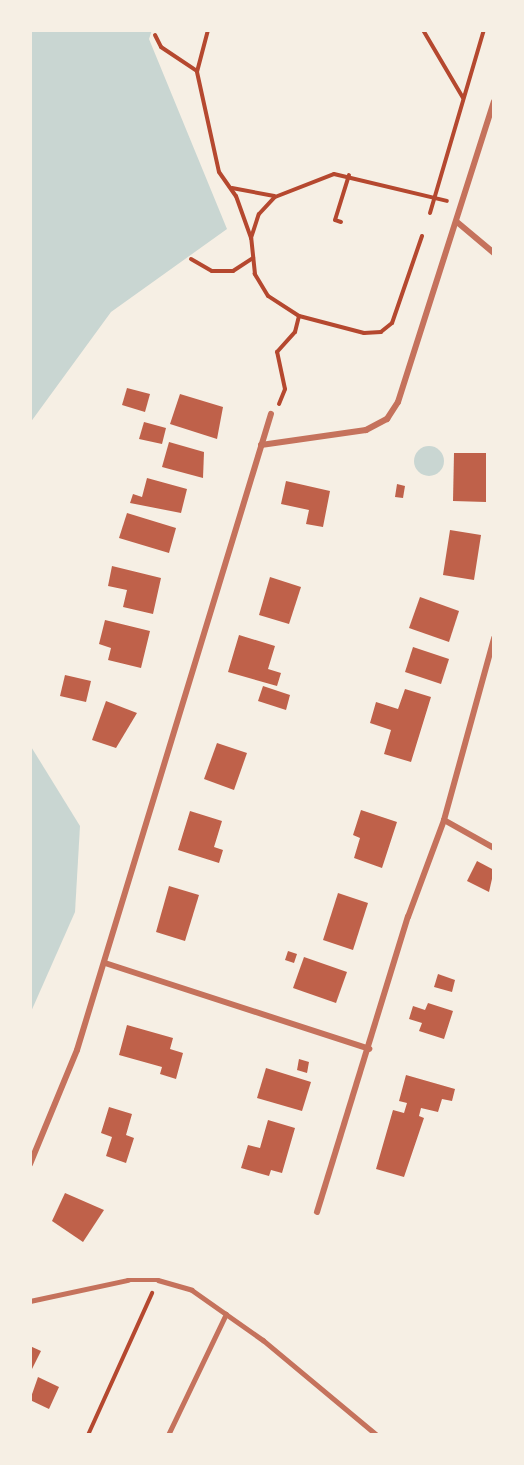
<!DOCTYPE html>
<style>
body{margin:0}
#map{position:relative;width:524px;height:1465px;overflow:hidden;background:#f6efe4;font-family:Raleway,sans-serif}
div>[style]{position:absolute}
.water>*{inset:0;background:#c9d6d2}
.round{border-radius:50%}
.building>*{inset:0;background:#bf614a}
.path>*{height:4px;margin:-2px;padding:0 2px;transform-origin:2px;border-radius:2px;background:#b5482f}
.service>*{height:4.5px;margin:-2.25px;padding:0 2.25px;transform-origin:2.25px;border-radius:2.25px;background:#c5725c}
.minor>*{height:6px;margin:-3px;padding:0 3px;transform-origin:3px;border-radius:3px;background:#c5725c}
span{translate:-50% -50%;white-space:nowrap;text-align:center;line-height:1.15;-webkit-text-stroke:5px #f6efe4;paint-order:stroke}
.frame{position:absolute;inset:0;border:32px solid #f6efe4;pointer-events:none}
</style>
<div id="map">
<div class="water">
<i style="clip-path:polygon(30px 30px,152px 30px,149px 39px,227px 229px,111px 312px,30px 423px)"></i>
<i class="round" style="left:414px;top:446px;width:30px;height:30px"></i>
<i style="clip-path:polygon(30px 745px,80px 826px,75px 912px,30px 1014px)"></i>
</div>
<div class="building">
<i style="clip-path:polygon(127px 388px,150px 394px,145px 412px,122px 405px)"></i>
<i style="clip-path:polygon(180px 394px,223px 407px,217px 439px,170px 424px)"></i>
<i style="clip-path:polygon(144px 422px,166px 428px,162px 444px,139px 439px)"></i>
<i style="clip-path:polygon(169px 442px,204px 452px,203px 478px,162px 467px)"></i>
<i style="clip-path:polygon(454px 453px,486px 453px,486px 502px,453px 501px)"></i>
<i style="clip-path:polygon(147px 478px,187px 489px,181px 513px,130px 503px,133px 494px,142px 497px)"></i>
<i style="clip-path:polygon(286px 481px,330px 491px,323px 527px,306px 524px,309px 510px,281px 504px)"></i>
<i style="clip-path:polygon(397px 484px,405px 486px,403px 498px,395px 497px)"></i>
<i style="clip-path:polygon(127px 513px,176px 528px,169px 553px,119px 538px)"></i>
<i style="clip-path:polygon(450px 530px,481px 535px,474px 580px,443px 575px)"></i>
<i style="clip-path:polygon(112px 566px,161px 578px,153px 614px,123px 607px,127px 590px,108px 586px)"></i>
<i style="clip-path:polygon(270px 577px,301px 587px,289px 624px,259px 615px)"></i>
<i style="clip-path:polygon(420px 597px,459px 611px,449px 642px,409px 628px)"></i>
<i style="clip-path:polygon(105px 620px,150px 631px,141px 668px,108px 660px,111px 648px,99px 644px)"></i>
<i style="clip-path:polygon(239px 635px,275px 646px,268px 669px,281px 673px,277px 686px,228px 672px)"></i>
<i style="clip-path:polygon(413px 647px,449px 659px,441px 684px,405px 672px)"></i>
<i style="clip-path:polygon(65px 675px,91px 681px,86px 702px,60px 696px)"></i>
<i style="clip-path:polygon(263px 686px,290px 695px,286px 710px,258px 701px)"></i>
<i style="clip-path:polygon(405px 689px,431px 697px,411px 762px,384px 754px,391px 730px,370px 723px,376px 702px,398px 709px)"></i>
<i style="clip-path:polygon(106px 701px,137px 713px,116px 748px,92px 740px)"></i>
<i style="clip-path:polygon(217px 743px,247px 753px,234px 790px,204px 779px)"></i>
<i style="clip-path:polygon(361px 810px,397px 822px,382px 868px,354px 858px,360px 838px,353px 835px)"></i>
<i style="clip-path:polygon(190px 811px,222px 821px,214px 847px,223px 850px,219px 863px,178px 850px)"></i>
<i style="clip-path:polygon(477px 861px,494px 870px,489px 892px,467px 881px)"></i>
<i style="clip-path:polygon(169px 886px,199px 895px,185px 941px,156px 932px)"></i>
<i style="clip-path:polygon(338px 893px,368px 903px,353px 950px,323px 940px)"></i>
<i style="clip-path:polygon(288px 951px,297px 954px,294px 963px,285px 960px)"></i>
<i style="clip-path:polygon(304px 957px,347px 972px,336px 1003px,293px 988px)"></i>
<i style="clip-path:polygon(438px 974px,455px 980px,452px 992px,434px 987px)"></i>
<i style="clip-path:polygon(428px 1003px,453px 1011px,444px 1039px,419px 1031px,422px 1023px,409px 1019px,413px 1006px,425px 1010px)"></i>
<i style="clip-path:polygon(127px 1025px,173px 1038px,170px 1049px,183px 1053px,176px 1079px,160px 1074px,162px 1067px,119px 1055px)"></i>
<i style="clip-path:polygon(299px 1059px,309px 1062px,307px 1073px,297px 1070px)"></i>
<i style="clip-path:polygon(266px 1068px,311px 1082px,302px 1111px,257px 1098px)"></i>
<i style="clip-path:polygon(406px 1075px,455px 1089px,452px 1101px,442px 1099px,438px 1112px,421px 1108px,419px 1116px,424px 1118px,404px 1177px,376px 1169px,393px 1110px,404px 1113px,407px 1103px,399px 1101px)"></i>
<i style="clip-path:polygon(109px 1107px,132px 1114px,126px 1135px,134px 1138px,126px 1163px,106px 1156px,112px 1137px,101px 1133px)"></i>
<i style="clip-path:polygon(268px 1120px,295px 1128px,282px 1173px,271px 1170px,269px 1176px,241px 1168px,248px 1145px,260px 1148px)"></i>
<i style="clip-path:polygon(65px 1193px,104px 1210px,83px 1242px,52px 1221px)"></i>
<i style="clip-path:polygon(30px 1346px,41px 1351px,30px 1373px)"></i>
<i style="clip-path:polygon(38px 1377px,59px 1387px,49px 1409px,30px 1400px)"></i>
</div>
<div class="path">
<i style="left:208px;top:30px;width:43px;rotate:104.7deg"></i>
<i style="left:197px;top:72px;width:102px;rotate:77.6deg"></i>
<i style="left:219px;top:172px;width:29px;rotate:55deg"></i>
<i style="left:236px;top:196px;width:45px;rotate:70.3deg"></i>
<i style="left:423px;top:30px;width:79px;rotate:59.5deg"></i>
<i style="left:155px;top:35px;width:13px;rotate:63deg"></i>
<i style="left:161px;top:47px;width:43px;rotate:33.7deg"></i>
<i style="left:232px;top:188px;width:43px;rotate:10.8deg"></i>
<i style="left:430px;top:213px;width:191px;rotate:-73.6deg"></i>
<i style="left:341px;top:222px;width:6px;rotate:-162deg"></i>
<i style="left:335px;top:220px;width:47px;rotate:-72.7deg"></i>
<i style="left:422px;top:236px;width:92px;rotate:109deg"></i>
<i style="left:392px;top:323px;width:14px;rotate:141deg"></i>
<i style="left:381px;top:332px;width:17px;rotate:177deg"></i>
<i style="left:364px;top:333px;width:67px;rotate:-165.3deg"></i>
<i style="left:299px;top:316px;width:37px;rotate:-147deg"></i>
<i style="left:268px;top:296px;width:26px;rotate:-121deg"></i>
<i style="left:255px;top:274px;width:36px;rotate:-96deg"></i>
<i style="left:251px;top:238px;width:25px;rotate:-72deg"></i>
<i style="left:259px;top:214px;width:23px;rotate:-47deg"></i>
<i style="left:275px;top:197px;width:63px;rotate:-21.3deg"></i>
<i style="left:334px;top:174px;width:116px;rotate:13.4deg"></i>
<i style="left:191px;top:259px;width:24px;rotate:30deg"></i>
<i style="left:212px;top:271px;width:21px"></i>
<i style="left:233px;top:271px;width:24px;rotate:-33deg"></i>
<i style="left:279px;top:404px;width:16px;rotate:-68deg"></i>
<i style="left:285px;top:389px;width:38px;rotate:-102deg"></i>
<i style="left:277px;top:352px;width:27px;rotate:-48deg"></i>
<i style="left:295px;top:332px;width:16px;rotate:-76deg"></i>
<i style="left:88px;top:1435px;width:156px;rotate:-65.7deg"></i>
</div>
<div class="service">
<i style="left:30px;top:1301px;width:100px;rotate:-12.1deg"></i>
<i style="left:128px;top:1280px;width:30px"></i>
<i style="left:158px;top:1280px;width:35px;rotate:16deg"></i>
<i style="left:192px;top:1290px;width:87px;rotate:35.2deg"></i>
<i style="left:263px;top:1340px;width:148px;rotate:39.8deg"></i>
<i style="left:168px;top:1435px;width:134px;rotate:-64.4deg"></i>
</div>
<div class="minor">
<i style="left:457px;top:222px;width:48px;rotate:40deg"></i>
<i style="left:261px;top:445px;width:106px;rotate:-8.1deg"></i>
<i style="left:366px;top:430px;width:24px;rotate:-28deg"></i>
<i style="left:387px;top:419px;width:20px;rotate:-57deg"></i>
<i style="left:398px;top:402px;width:315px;rotate:-72.3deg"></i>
<i style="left:444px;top:820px;width:57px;rotate:29.2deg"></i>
<i style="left:105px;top:963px;width:278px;rotate:18deg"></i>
<i style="left:30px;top:1164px;width:123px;rotate:-67.6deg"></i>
<i style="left:77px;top:1050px;width:665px;rotate:-73.04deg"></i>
<i style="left:317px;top:1212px;width:309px;rotate:-72.9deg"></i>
<i style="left:408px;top:917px;width:103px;rotate:-69.6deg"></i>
<i style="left:444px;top:820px;width:189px;rotate:-74.6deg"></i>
</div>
<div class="frame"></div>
</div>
